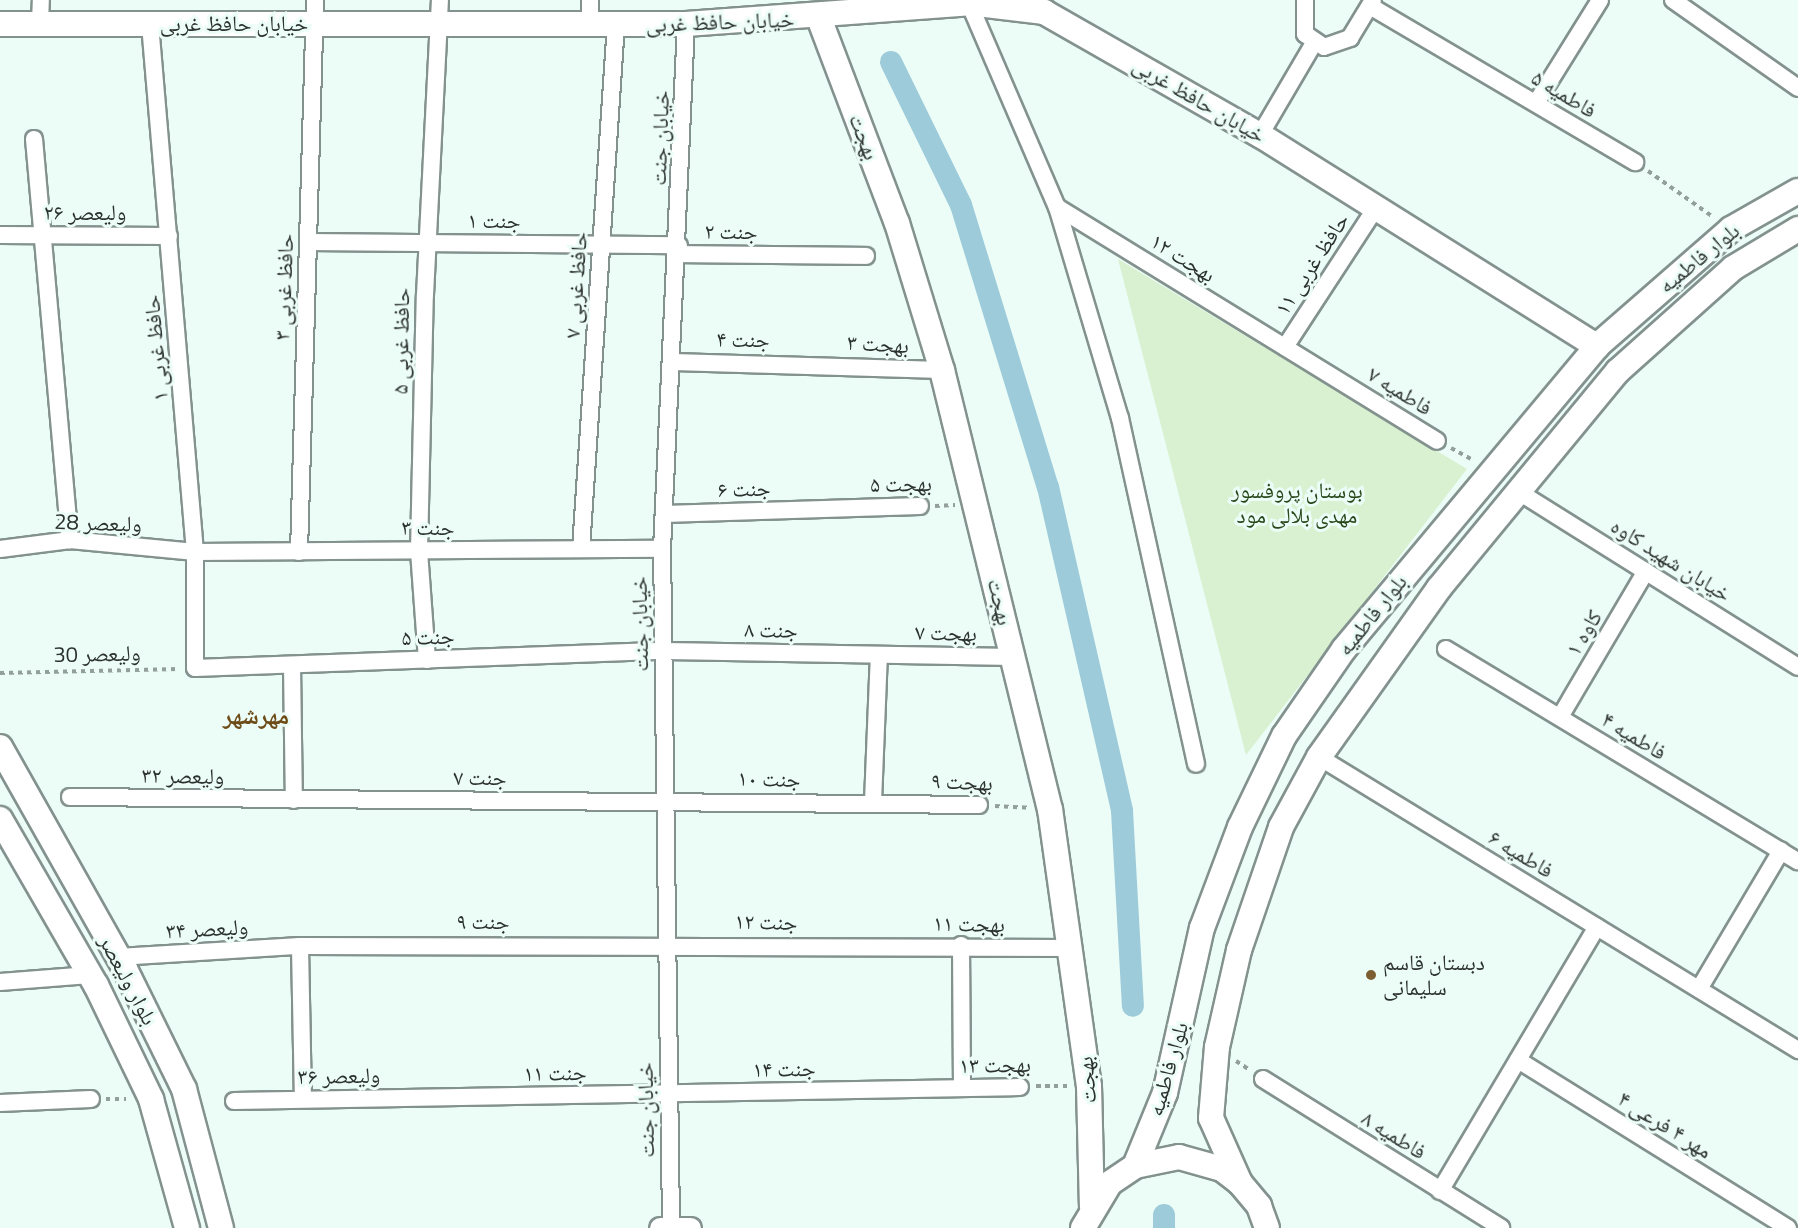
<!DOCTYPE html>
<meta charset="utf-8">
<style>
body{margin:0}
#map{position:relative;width:1798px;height:1228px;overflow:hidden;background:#ecfdf8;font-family:"Titillium Web","Noto Naskh Arabic",sans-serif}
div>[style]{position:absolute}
.green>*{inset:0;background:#d9f1d0}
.canal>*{height:22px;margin:-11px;padding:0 11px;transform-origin:11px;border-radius:11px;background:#9dcbd9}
.path>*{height:4px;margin-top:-2px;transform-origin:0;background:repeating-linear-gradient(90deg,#939f9b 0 4.5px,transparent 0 9px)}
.roads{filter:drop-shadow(2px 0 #83928e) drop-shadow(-2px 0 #83928e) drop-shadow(0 2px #83928e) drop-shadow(0 -2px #83928e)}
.minor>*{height:16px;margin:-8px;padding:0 8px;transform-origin:8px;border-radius:8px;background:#fff}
.tertiary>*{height:21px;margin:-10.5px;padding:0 10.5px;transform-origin:10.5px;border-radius:10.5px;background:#fff}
.secondary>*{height:24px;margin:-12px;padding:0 12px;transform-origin:12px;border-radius:12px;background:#fff}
.dots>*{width:16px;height:16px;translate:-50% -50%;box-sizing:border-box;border:3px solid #ecfdf8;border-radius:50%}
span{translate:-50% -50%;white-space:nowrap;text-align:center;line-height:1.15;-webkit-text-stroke:6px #ecfdf8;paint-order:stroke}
.street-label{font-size:22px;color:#2b312f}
.park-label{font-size:22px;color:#274719}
.poi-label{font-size:22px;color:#2b312f}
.left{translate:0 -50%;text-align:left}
.neighbourhood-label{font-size:24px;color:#6d4c18;font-weight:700}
</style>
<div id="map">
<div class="green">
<i style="clip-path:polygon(1118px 259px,1467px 469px,1246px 755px)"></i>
</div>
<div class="canal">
<i style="left:891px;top:62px;width:159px;rotate:63.9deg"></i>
<i style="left:961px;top:205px;width:295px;rotate:72.9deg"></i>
<i style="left:1048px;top:487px;width:332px;rotate:77.1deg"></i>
<i style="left:1122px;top:811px;width:195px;rotate:86.8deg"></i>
<i style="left:1164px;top:1215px;width:13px;rotate:90deg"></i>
</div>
<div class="path">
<i style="left:1648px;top:171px;width:80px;rotate:35.3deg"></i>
<i style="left:1451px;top:448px;width:25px;rotate:29deg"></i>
<i style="left:935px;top:506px;width:20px;rotate:-3deg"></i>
<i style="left:0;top:673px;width:179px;rotate:-1.3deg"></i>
<i style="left:995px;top:806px;width:34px;rotate:3deg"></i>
<i style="left:1236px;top:1061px;width:17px;rotate:33deg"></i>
<i style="left:1036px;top:1086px;width:31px"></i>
<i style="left:106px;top:1099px;width:20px"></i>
</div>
<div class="roads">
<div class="minor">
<i style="left:1305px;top:0;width:34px;rotate:90deg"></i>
<i style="left:1305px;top:34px;width:23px;rotate:34deg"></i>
<i style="left:1324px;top:47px;width:28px;rotate:-19deg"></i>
<i style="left:1350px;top:38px;width:44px;rotate:-58.8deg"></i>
<i style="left:1673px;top:0;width:153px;rotate:35.1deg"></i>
<i style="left:969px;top:3px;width:222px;rotate:66.7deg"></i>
<i style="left:1057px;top:207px;width:220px;rotate:73.4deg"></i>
<i style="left:1120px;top:418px;width:354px;rotate:77.6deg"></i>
<i style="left:1370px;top:6px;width:308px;rotate:30.5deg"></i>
<i style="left:40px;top:24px;width:24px;rotate:-88deg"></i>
<i style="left:150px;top:24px;width:530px;rotate:85.13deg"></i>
<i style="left:195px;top:552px;width:116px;rotate:90deg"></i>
<i style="left:195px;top:668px;width:468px;rotate:-2.1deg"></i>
<i style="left:663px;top:651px;width:350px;rotate:1deg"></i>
<i style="left:590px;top:24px;width:24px;rotate:-90deg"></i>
<i style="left:1536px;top:103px;width:121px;rotate:-58.1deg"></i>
<i style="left:1260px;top:135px;width:107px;rotate:-59.6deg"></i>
<i style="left:34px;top:139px;width:403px;rotate:84.9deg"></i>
<i style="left:1057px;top:207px;width:446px;rotate:31.6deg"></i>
<i style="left:0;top:235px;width:169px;rotate:0.3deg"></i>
<i style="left:308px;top:242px;width:371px;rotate:0.5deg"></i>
<i style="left:679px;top:254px;width:187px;rotate:0.6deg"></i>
<i style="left:1285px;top:347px;width:168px;rotate:-56.9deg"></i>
<i style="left:673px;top:362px;width:269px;rotate:1.7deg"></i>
<i style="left:1519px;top:492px;width:329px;rotate:32.1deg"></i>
<i style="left:664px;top:514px;width:256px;rotate:-1.8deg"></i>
<i style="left:0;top:549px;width:71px;rotate:-7.3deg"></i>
<i style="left:70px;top:540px;width:126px;rotate:5.5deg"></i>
<i style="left:195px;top:552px;width:467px;rotate:-0.4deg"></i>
<i style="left:581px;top:549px;width:526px;rotate:-86.19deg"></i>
<i style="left:299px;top:552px;width:552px;rotate:-88.34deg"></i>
<i style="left:1446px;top:649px;width:411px;rotate:31.1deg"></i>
<i style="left:427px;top:660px;width:109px;rotate:-94.2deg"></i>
<i style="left:419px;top:551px;width:256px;rotate:-88.7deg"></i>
<i style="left:425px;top:295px;width:295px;rotate:-87.1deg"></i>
<i style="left:292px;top:665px;width:135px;rotate:89.2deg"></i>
<i style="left:1560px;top:717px;width:169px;rotate:-59.5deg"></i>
<i style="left:1319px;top:757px;width:562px;rotate:31.45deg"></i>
<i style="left:70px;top:797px;width:909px;rotate:0.5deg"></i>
<i style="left:873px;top:802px;width:147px;rotate:-87.7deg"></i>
<i style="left:961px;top:945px;width:143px;rotate:89.6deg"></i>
<i style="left:300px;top:946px;width:152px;rotate:88.9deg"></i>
<i style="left:118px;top:957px;width:182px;rotate:-3.5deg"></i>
<i style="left:300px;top:946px;width:773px;rotate:0.15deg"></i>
<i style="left:0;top:982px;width:90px;rotate:-4.4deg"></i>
<i style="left:1699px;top:989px;width:161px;rotate:-59.3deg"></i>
<i style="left:1518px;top:1060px;width:318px;rotate:31.9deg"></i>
<i style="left:1263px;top:1079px;width:281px;rotate:32deg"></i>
<i style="left:234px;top:1101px;width:786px;rotate:-1.02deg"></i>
<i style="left:0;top:1103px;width:91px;rotate:-2.5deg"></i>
<i style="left:1440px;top:1191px;width:307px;rotate:-59.3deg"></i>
<i style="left:671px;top:1224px;width:675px;rotate:-90.76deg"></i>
<i style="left:662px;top:549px;width:526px;rotate:-87.38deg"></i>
</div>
<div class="tertiary">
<i style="left:660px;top:1228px;width:30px"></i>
</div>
<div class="secondary">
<i style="left:819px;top:18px;width:219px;rotate:69.2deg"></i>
<i style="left:897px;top:223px;width:154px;rotate:73deg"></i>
<i style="left:942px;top:370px;width:452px;rotate:76.2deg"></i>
<i style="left:1050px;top:809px;width:280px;rotate:82deg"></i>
<i style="left:1089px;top:1086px;width:120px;rotate:88.6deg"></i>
<i style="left:0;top:24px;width:686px"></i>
<i style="left:686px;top:24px;width:284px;rotate:-4.2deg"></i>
<i style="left:969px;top:3px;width:76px;rotate:6.8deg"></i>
<i style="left:1044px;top:12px;width:249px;rotate:29.7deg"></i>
<i style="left:1260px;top:135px;width:398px;rotate:32.1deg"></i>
<i style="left:0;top:747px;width:255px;rotate:60.6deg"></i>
<i style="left:125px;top:969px;width:134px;rotate:63.8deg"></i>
<i style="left:184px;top:1089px;width:144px;rotate:75.1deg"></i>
<i style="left:0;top:819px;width:192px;rotate:60deg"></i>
<i style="left:96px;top:985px;width:127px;rotate:64.2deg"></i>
<i style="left:151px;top:1099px;width:134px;rotate:74.4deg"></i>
<i style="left:1135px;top:1166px;width:79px;rotate:-67.7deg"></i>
<i style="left:1165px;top:1093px;width:169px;rotate:-77.4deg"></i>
<i style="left:1202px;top:928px;width:108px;rotate:-69.4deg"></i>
<i style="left:1240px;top:827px;width:101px;rotate:-64.2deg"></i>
<i style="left:1284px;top:736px;width:106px;rotate:-55.4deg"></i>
<i style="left:1344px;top:649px;width:395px;rotate:-50.1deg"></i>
<i style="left:1597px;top:346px;width:178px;rotate:-41.1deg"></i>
<i style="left:1731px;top:229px;width:77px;rotate:-29.6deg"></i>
<i style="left:1240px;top:1183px;width:71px;rotate:-114deg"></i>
<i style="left:1211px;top:1118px;width:71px;rotate:-85.2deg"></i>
<i style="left:1217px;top:1047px;width:99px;rotate:-77.2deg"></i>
<i style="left:1239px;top:950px;width:130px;rotate:-71.1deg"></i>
<i style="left:1281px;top:827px;width:80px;rotate:-61.5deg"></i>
<i style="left:1319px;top:757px;width:207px;rotate:-54.6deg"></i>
<i style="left:1439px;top:588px;width:281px;rotate:-50.5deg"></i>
<i style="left:1618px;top:371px;width:154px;rotate:-41.8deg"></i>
<i style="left:1733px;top:268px;width:76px;rotate:-31deg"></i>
<i style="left:1083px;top:1228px;width:52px;rotate:-59deg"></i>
<i style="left:1110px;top:1183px;width:30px;rotate:-34deg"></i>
<i style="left:1135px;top:1166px;width:45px;rotate:-11.6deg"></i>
<i style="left:1179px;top:1157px;width:45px;rotate:15.6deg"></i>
<i style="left:1222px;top:1169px;width:23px;rotate:38deg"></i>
<i style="left:1240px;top:1183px;width:30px;rotate:50deg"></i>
<i style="left:1259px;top:1206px;width:23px;rotate:70deg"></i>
</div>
</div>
<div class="dots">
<i style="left:1371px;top:975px;background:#7c5e32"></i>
</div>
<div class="street-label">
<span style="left:720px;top:22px;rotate:-2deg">خیابان حافظ غربی</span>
<span style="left:234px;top:24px">خیابان حافظ غربی</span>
<span style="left:1564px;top:94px;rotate:31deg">فاطمیه ۵</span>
<span style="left:1199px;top:100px;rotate:30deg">خیابان حافظ غربی</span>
<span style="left:864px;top:137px;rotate:69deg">بهجت</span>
<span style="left:660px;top:138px;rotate:-88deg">خیابان جنت</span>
<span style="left:85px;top:213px">ولیعصر ۲۶</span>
<span style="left:494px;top:221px">جنت ۱</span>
<span style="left:731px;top:232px">جنت ۲</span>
<span style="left:1183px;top:258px;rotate:32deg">بهجت ۱۲</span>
<span style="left:1699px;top:258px;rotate:-39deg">بلوار فاطمیه</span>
<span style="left:1312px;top:264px;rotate:-57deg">حافظ غربی ۱۱</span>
<span style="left:576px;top:285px;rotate:-86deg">حافظ غربی ۷</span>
<span style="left:284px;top:287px;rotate:-88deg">حافظ غربی ۳</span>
<span style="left:743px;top:340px">جنت ۴</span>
<span style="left:401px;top:341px;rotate:-89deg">حافظ غربی ۵</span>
<span style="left:878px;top:344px;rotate:3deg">بهجت ۳</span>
<span style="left:156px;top:348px;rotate:-95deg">حافظ غربی ۱</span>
<span style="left:1400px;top:391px;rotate:32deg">فاطمیه ۷</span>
<span style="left:901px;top:484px;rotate:-1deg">بهجت ۵</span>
<span style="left:744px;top:489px;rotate:-2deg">جنت ۶</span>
<span style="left:98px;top:523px;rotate:2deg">ولیعصر 28</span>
<span style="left:428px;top:528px">جنت ۳</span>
<span style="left:1671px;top:560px;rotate:32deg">خیابان شهید کاوه</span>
<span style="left:1000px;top:602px;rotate:77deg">بهجت</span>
<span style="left:1372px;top:615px;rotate:-51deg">بلوار فاطمیه</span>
<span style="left:640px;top:624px;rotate:-91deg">خیابان جنت</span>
<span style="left:771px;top:630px;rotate:1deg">جنت ۸</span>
<span style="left:946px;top:633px;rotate:1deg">بهجت ۷</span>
<span style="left:1584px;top:633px;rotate:-59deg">کاوه ۱</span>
<span style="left:428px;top:637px;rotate:-2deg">جنت ۵</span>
<span style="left:97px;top:654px;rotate:-1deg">ولیعصر 30</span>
<span style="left:1634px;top:736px;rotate:31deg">فاطمیه ۴</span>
<span style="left:183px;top:776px;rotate:1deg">ولیعصر ۳۲</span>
<span style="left:480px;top:778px">جنت ۷</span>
<span style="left:769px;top:779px;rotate:1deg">جنت ۱۰</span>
<span style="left:962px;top:782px;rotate:2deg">بهجت ۹</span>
<span style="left:1521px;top:854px;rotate:31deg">فاطمیه ۶</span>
<span style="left:483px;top:922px">جنت ۹</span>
<span style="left:766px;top:922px;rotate:1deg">جنت ۱۲</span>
<span style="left:969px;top:924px;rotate:1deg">بهجت ۱۱</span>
<span style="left:207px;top:929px;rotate:-3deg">ولیعصر ۳۴</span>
<span style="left:128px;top:980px;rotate:62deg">بلوار ولیعصر</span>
<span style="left:995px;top:1065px;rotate:-1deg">بهجت ۱۳</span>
<span style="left:784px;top:1069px;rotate:-1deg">جنت ۱۴</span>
<span style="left:1168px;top:1069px;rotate:-74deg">بلوار فاطمیه</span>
<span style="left:555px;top:1073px;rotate:-1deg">جنت ۱۱</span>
<span style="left:339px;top:1076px;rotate:-1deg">ولیعصر ۳۶</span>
<span style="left:1087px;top:1080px;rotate:-95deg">بهجت</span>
<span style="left:646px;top:1110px;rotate:-91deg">خیابان جنت</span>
<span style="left:1665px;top:1125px;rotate:32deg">مهر ۴ فرعی ۴</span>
<span style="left:1394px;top:1135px;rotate:32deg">فاطمیه ۸</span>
</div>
<div class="park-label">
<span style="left:1297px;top:503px">بوستان پروفسور<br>مهدی بلالی مود</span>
</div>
<div class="poi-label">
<span class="left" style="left:1383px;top:975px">دبستان قاسم<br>سلیمانی</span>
</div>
<div class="neighbourhood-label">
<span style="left:256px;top:716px">مهرشهر</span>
</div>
</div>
